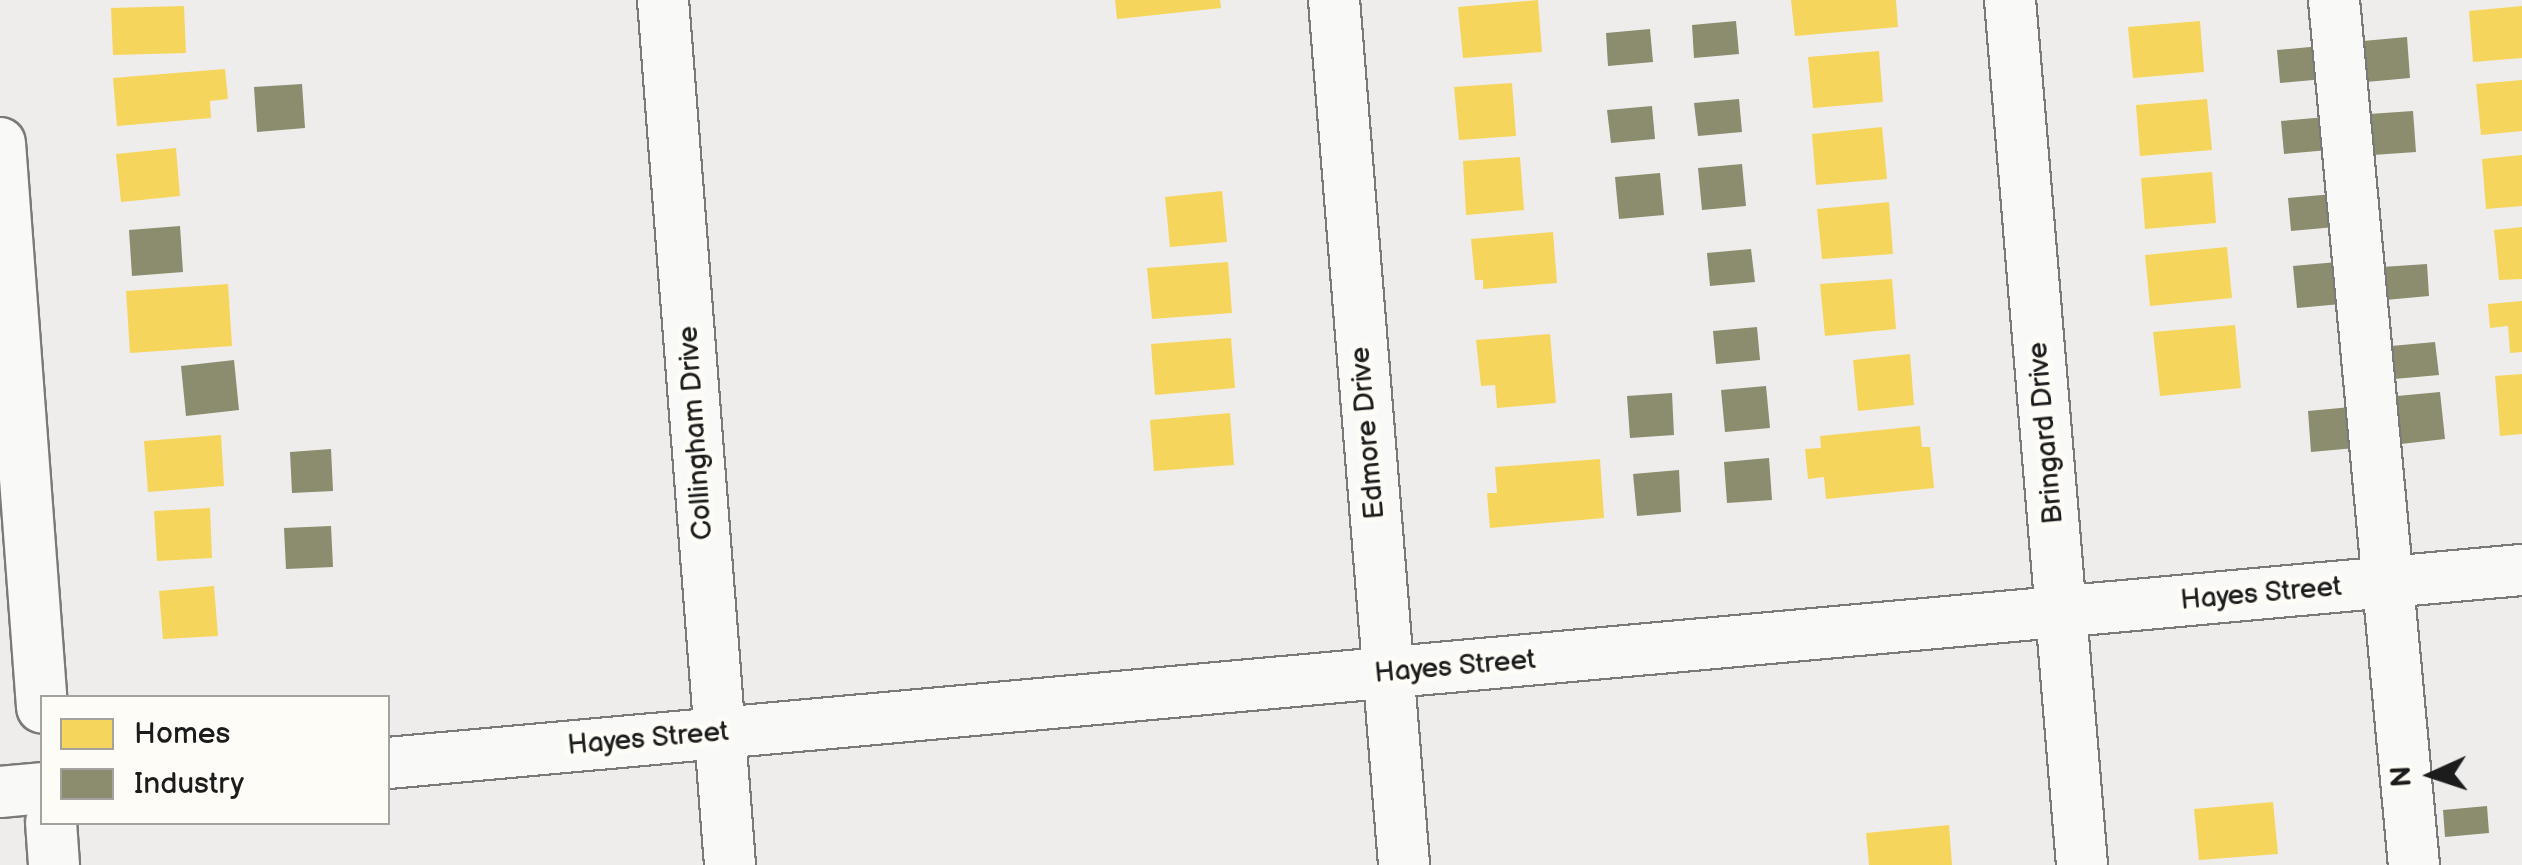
<!DOCTYPE html>
<style>
body{margin:0}
#map{position:relative;width:2522px;height:865px;overflow:hidden;background:#efedeb;font-family:"Balsamiq Sans",sans-serif}
div>[style]{position:absolute}
.homes>*{inset:0;background:#f6d55c}
.industry>*{inset:0;background:#8c8c6e}
.roads{filter:drop-shadow(2px 0 #7b7a79) drop-shadow(-2px 0 #7b7a79) drop-shadow(0 2px #7b7a79) drop-shadow(0 -2px #7b7a79)}
.minor>*{height:50px;margin:-25px;padding:0 25px;transform-origin:25px;border-radius:25px;background:#f9f9f7}
span{translate:-50% -50%;white-space:nowrap;text-align:center;line-height:1.15;-webkit-text-stroke:10px #fdfcf7;paint-order:stroke}
.street-label{font-size:28px;color:#1c1c1c}
.legend{position:absolute;left:40px;top:695px;width:350px;height:130px;box-sizing:border-box;background:#fdfcf7;border:2px solid #a3a29f;margin:0;padding:12px 18px;list-style:none;font-size:30px;color:#1c1c1c}
.legend li{display:flex;align-items:center;gap:20px;height:50px}
.legend b{width:50px;border:2px solid #a3a29f}
.north{position:absolute;left:2382px;top:725px;width:100px;height:100px;-webkit-text-stroke:8px #fdfcf7;paint-order:stroke;rotate:267deg;font-size:28px;font-weight:700;line-height:40px;text-align:center;color:#1c1c1c}
.north::after{content:'';display:block;margin:auto;width:35px;height:45px;background:#1c1c1c;clip-path:polygon(50% 0,100% 100%,50% 72%,0 100%)}
</style>
<div id="map">
<div class="homes">
<i style="clip-path:polygon(1115px 0,1220px 0,1221px 8px,1117px 19px)"></i>
<i style="clip-path:polygon(1538px 0,1542px 52px,1463px 58px,1458px 7px)"></i>
<i style="clip-path:polygon(1791px 0,1896px 0,1898px 27px,1795px 36px)"></i>
<i style="clip-path:polygon(184px 6px,186px 53px,113px 55px,111px 8px)"></i>
<i style="clip-path:polygon(2522px 6px,2522px 58px,2473px 62px,2469px 11px)"></i>
<i style="clip-path:polygon(2200px 21px,2204px 72px,2133px 78px,2128px 27px)"></i>
<i style="clip-path:polygon(1879px 51px,1883px 102px,1813px 108px,1808px 57px)"></i>
<i style="clip-path:polygon(225px 69px,228px 99px,210px 101px,211px 118px,117px 126px,113px 78px)"></i>
<i style="clip-path:polygon(2522px 80px,2522px 131px,2481px 135px,2476px 84px)"></i>
<i style="clip-path:polygon(1512px 83px,1516px 136px,1459px 140px,1454px 87px)"></i>
<i style="clip-path:polygon(2207px 99px,2212px 150px,2140px 156px,2136px 105px)"></i>
<i style="clip-path:polygon(1882px 127px,1887px 179px,1816px 185px,1812px 134px)"></i>
<i style="clip-path:polygon(176px 148px,180px 196px,121px 202px,116px 154px)"></i>
<i style="clip-path:polygon(2522px 155px,2522px 206px,2486px 209px,2482px 159px)"></i>
<i style="clip-path:polygon(1520px 157px,1524px 210px,1466px 215px,1463px 161px)"></i>
<i style="clip-path:polygon(2212px 172px,2216px 223px,2145px 229px,2141px 178px)"></i>
<i style="clip-path:polygon(1222px 191px,1227px 242px,1170px 247px,1165px 197px)"></i>
<i style="clip-path:polygon(1889px 202px,1893px 254px,1822px 259px,1817px 209px)"></i>
<i style="clip-path:polygon(2522px 227px,2522px 279px,2499px 280px,2494px 230px)"></i>
<i style="clip-path:polygon(1553px 232px,1557px 283px,1483px 289px,1483px 280px,1475px 280px,1471px 239px)"></i>
<i style="clip-path:polygon(2227px 247px,2232px 298px,2150px 306px,2145px 255px)"></i>
<i style="clip-path:polygon(1228px 262px,1232px 313px,1152px 319px,1147px 268px)"></i>
<i style="clip-path:polygon(1892px 279px,1896px 329px,1825px 336px,1820px 284px)"></i>
<i style="clip-path:polygon(228px 284px,232px 346px,130px 353px,126px 291px)"></i>
<i style="clip-path:polygon(2522px 301px,2522px 352px,2510px 353px,2508px 326px,2490px 328px,2488px 304px)"></i>
<i style="clip-path:polygon(2235px 325px,2241px 388px,2160px 396px,2153px 332px)"></i>
<i style="clip-path:polygon(1550px 334px,1556px 403px,1497px 408px,1495px 385px,1481px 386px,1476px 340px)"></i>
<i style="clip-path:polygon(1231px 338px,1235px 388px,1155px 395px,1151px 344px)"></i>
<i style="clip-path:polygon(1910px 354px,1914px 405px,1858px 411px,1853px 360px)"></i>
<i style="clip-path:polygon(2522px 374px,2522px 434px,2500px 436px,2495px 376px)"></i>
<i style="clip-path:polygon(1230px 413px,1234px 465px,1154px 471px,1150px 420px)"></i>
<i style="clip-path:polygon(1920px 426px,1922px 447px,1930px 447px,1934px 488px,1826px 499px,1824px 477px,1808px 479px,1805px 449px,1821px 448px,1820px 436px)"></i>
<i style="clip-path:polygon(221px 435px,224px 486px,148px 492px,144px 441px)"></i>
<i style="clip-path:polygon(1600px 459px,1604px 518px,1490px 528px,1487px 493px,1497px 493px,1495px 467px)"></i>
<i style="clip-path:polygon(210px 508px,212px 558px,157px 561px,154px 511px)"></i>
<i style="clip-path:polygon(214px 586px,218px 636px,163px 639px,159px 591px)"></i>
<i style="clip-path:polygon(2273px 802px,2278px 854px,2199px 860px,2194px 809px)"></i>
<i style="clip-path:polygon(1949px 825px,1952px 865px,1869px 865px,1866px 833px)"></i>
</div>
<div class="industry">
<i style="clip-path:polygon(1736px 21px,1739px 54px,1694px 58px,1692px 25px)"></i>
<i style="clip-path:polygon(1650px 29px,1653px 62px,1608px 66px,1606px 33px)"></i>
<i style="clip-path:polygon(2407px 37px,2410px 78px,2366px 82px,2363px 41px)"></i>
<i style="clip-path:polygon(2321px 46px,2324px 79px,2280px 83px,2277px 50px)"></i>
<i style="clip-path:polygon(302px 84px,305px 128px,257px 132px,254px 87px)"></i>
<i style="clip-path:polygon(1739px 99px,1742px 132px,1698px 136px,1694px 103px)"></i>
<i style="clip-path:polygon(1652px 106px,1655px 139px,1611px 143px,1607px 110px)"></i>
<i style="clip-path:polygon(2413px 111px,2416px 152px,2373px 155px,2369px 114px)"></i>
<i style="clip-path:polygon(2326px 117px,2329px 150px,2284px 154px,2281px 121px)"></i>
<i style="clip-path:polygon(1742px 164px,1746px 206px,1702px 210px,1698px 168px)"></i>
<i style="clip-path:polygon(1660px 173px,1664px 215px,1619px 219px,1615px 177px)"></i>
<i style="clip-path:polygon(2333px 194px,2335px 227px,2291px 231px,2288px 198px)"></i>
<i style="clip-path:polygon(180px 226px,183px 272px,132px 276px,129px 230px)"></i>
<i style="clip-path:polygon(1751px 249px,1755px 282px,1710px 286px,1707px 253px)"></i>
<i style="clip-path:polygon(2337px 262px,2341px 304px,2297px 308px,2293px 266px)"></i>
<i style="clip-path:polygon(2427px 264px,2429px 296px,2385px 300px,2382px 267px)"></i>
<i style="clip-path:polygon(1757px 327px,1760px 360px,1716px 364px,1713px 331px)"></i>
<i style="clip-path:polygon(2435px 342px,2439px 375px,2394px 379px,2391px 346px)"></i>
<i style="clip-path:polygon(234px 360px,239px 410px,186px 416px,181px 366px)"></i>
<i style="clip-path:polygon(1766px 386px,1770px 428px,1725px 432px,1721px 390px)"></i>
<i style="clip-path:polygon(2440px 392px,2445px 439px,2401px 444px,2397px 396px)"></i>
<i style="clip-path:polygon(1672px 393px,1674px 435px,1630px 438px,1627px 396px)"></i>
<i style="clip-path:polygon(2351px 407px,2355px 448px,2311px 452px,2308px 411px)"></i>
<i style="clip-path:polygon(331px 449px,333px 491px,292px 493px,290px 452px)"></i>
<i style="clip-path:polygon(1769px 458px,1772px 500px,1727px 503px,1724px 462px)"></i>
<i style="clip-path:polygon(1679px 470px,1681px 512px,1637px 516px,1633px 474px)"></i>
<i style="clip-path:polygon(331px 526px,333px 567px,286px 569px,284px 528px)"></i>
<i style="clip-path:polygon(2487px 806px,2489px 833px,2445px 837px,2443px 810px)"></i>
</div>
<div class="roads">
<div class="minor">
<i style="left:663px;top:0;width:868px;rotate:85.57deg"></i>
<i style="left:1334px;top:0;width:868px;rotate:85.37deg"></i>
<i style="left:2010px;top:0;width:868px;rotate:85.24deg"></i>
<i style="left:2334px;top:0;width:869px;rotate:84.72deg"></i>
<i style="left:0;top:143px;width:566px;rotate:85.74deg"></i>
<i style="left:388px;top:763px;width:2143px;rotate:-5.17deg"></i>
<i style="left:0;top:792px;width:42px;rotate:-5.4deg"></i>
<i style="left:51px;top:822px;width:43px;rotate:86deg"></i>
</div>
</div>
<div class="street-label">
<span style="left:696px;top:433px;rotate:-94deg">Collingham Drive</span>
<span style="left:1368px;top:433px;rotate:-95deg">Edmore Drive</span>
<span style="left:2046px;top:433px;rotate:-95deg">Bringard Drive</span>
<span style="left:2261px;top:594px;rotate:-5deg">Hayes Street</span>
<span style="left:1455px;top:667px;rotate:-5deg">Hayes Street</span>
<span style="left:648px;top:739px;rotate:-5deg">Hayes Street</span>
</div>
<ul class="legend">
<li><b style="height:28px;background:#f6d55c"></b>Homes</li>
<li><b style="height:28px;background:#8c8c6e"></b>Industry</li>
</ul>
<div class="north">N</div>
</div>
